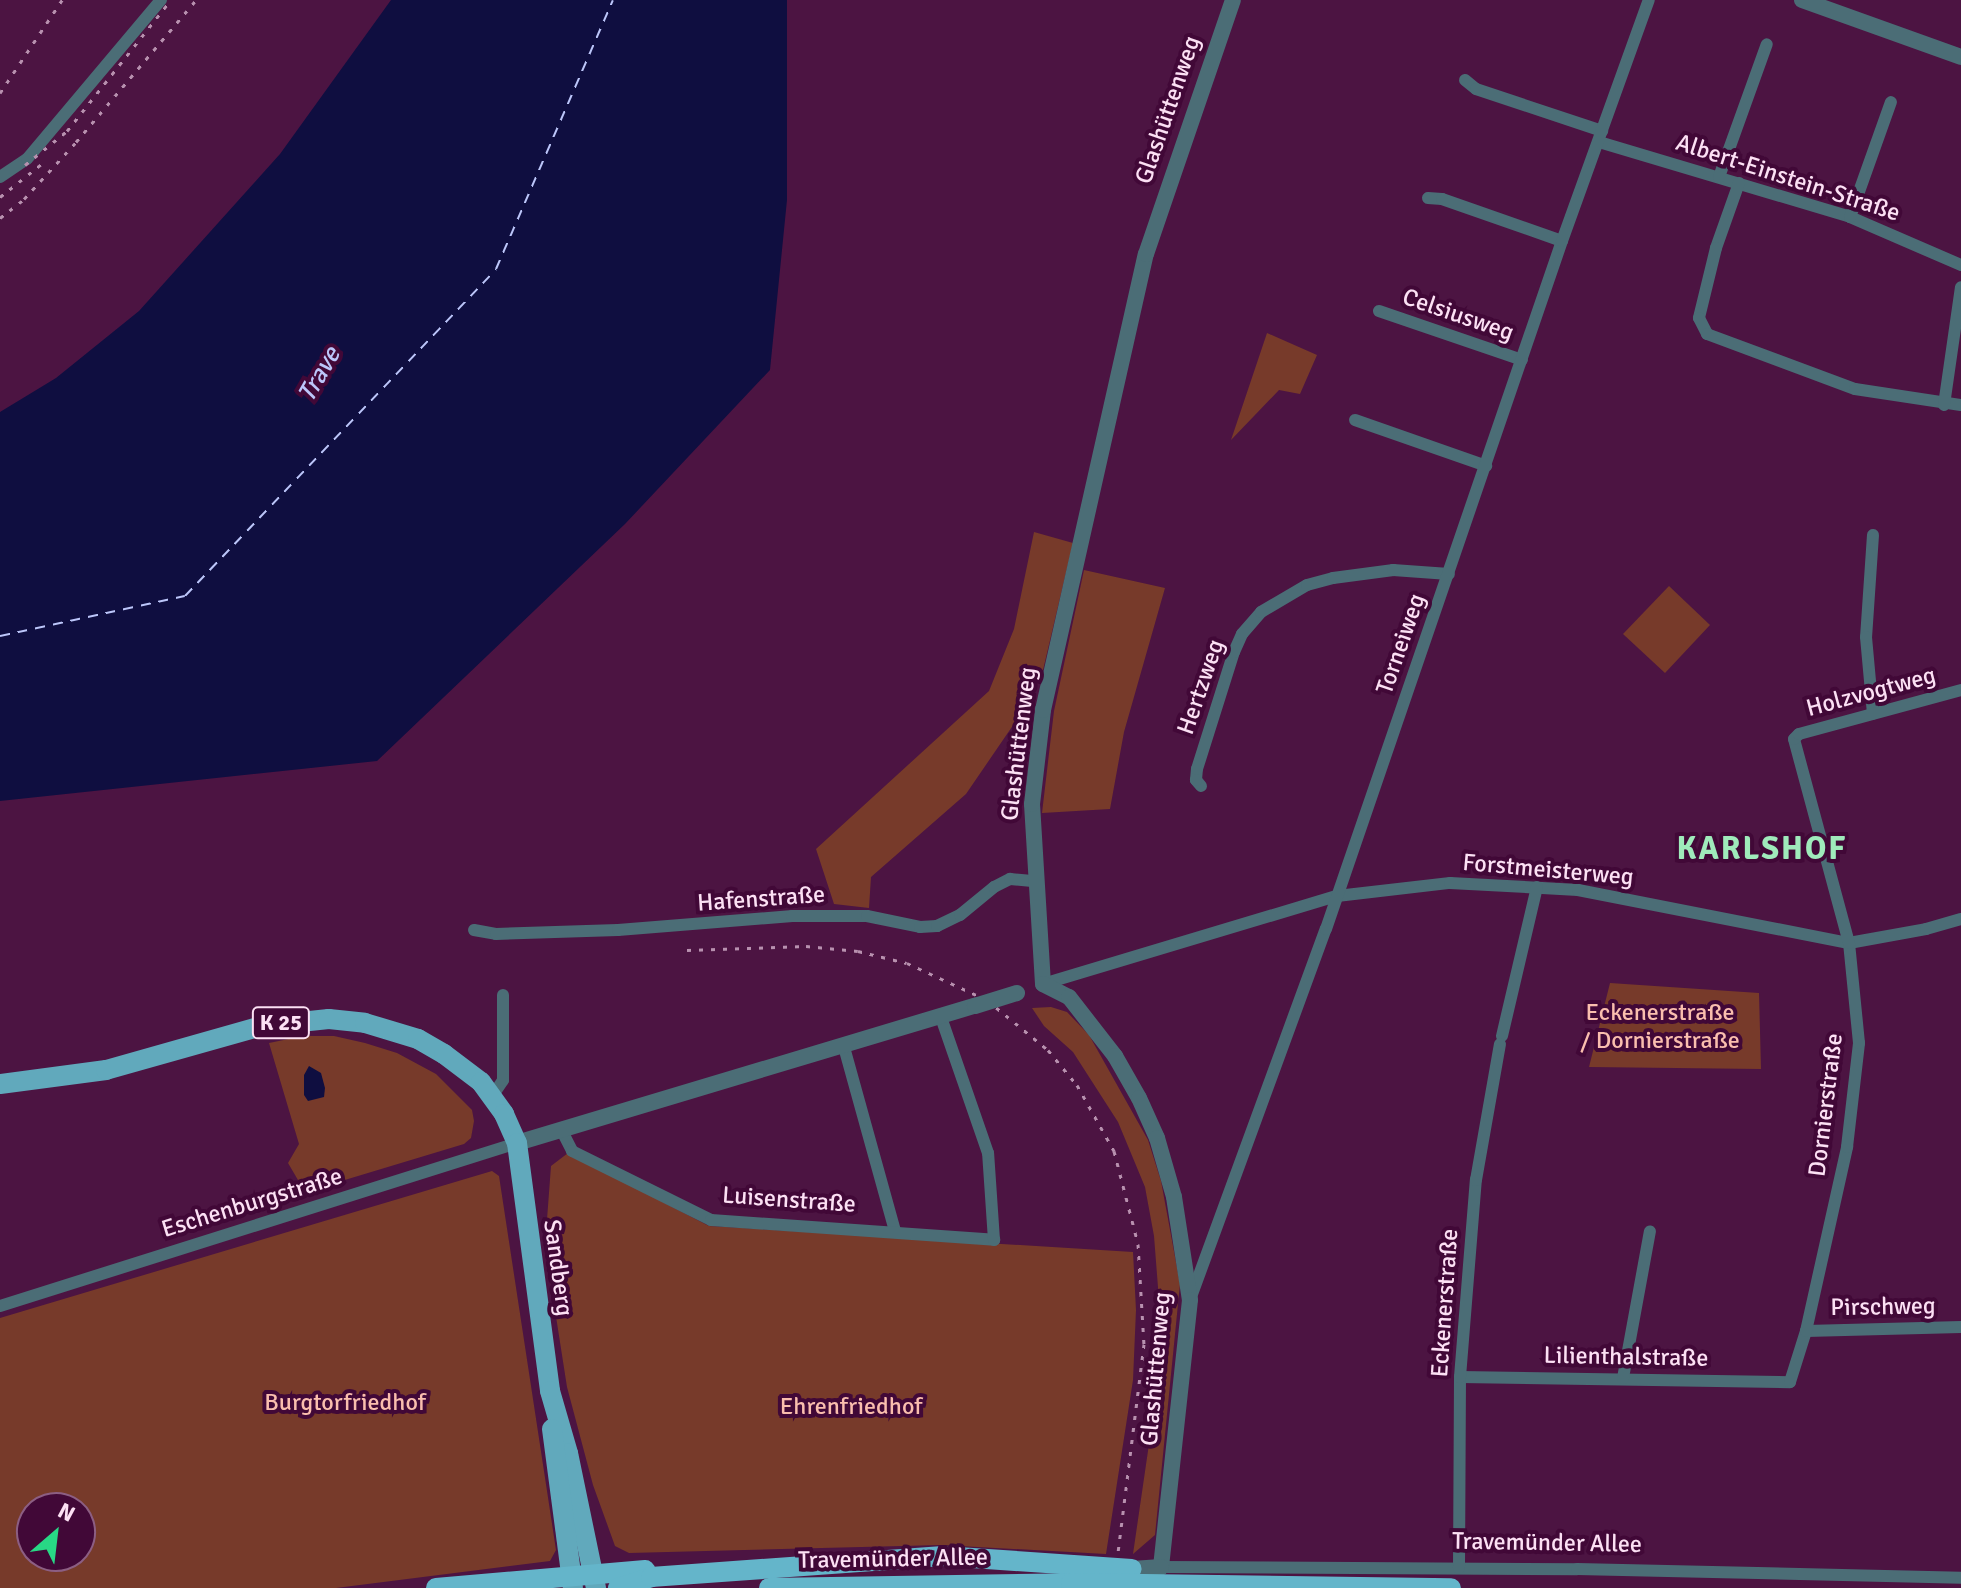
<!DOCTYPE html>
<meta charset="utf-8">
<style>
body{margin:0}
#map{position:relative;width:1961px;height:1588px;overflow:hidden;background:#4c1442;font-family:Signika,sans-serif}
div>[style]{position:absolute}
.green>*{inset:0;background:#773a2a}
.water>*{inset:0;background:#0f0e40}
.ferry>*{height:2px;margin-top:-1px;transform-origin:0;background:repeating-linear-gradient(90deg,#bcc6fa 0 10px,transparent 0 18px)}
.minor>*{height:12px;margin:-6px;padding:0 6px;transform-origin:6px;border-radius:6px;background:#4b6d76}
.tertiary>*{height:16px;margin:-8px;padding:0 8px;transform-origin:8px;border-radius:8px;background:#4b6d76}
.primary>*{height:20px;margin:-10px;padding:0 10px;transform-origin:10px;border-radius:10px;background:#61a9bc}
.trunk>*{height:20px;margin:-10px;padding:0 10px;transform-origin:10px;border-radius:10px;background:#64b5ca}
.rail>*{height:3px;margin-top:-1.5px;transform-origin:0;background:repeating-linear-gradient(90deg,#b891af 0 4px,transparent 0 12px)}
.tertiary-bridge>*{height:16px;margin:-8px;padding:0 8px;transform-origin:8px;border-radius:8px;background:#4b6d76}
span{translate:-50% -50%;white-space:nowrap;text-align:center;line-height:1.15;-webkit-text-stroke:8px #410837;paint-order:stroke}
.shield-label span{padding:2px 6px;background:#410837;border:2px solid;border-radius:6px;-webkit-text-stroke-width:0}
.shield-label{font-size:22px;color:#fce0f4;font-weight:700}
.street-label{font-size:24px;color:#fce0f4}
.park-label{font-size:24px;color:#fabeae}
.water-label{font-size:26px;color:#bcc6fa;font-style:italic}
.district-label{font-size:32px;color:#9feabb;font-weight:700;letter-spacing:2px}
.north{position:absolute;left:16px;top:1492px;width:80px;height:80px;box-sizing:border-box;background:#410837;border:2px solid #8c5e83;border-radius:50%;rotate:28deg;font-size:22px;font-weight:700;line-height:32px;text-align:center;color:#fce0f4}
.north::after{content:'';display:block;margin:auto;width:28px;height:36px;background:#28d885;clip-path:polygon(50% 0,100% 100%,50% 72%,0 100%)}
</style>
<div id="map">
<div class="green">
<i style="clip-path:polygon(1267px 333px,1317px 355px,1300px 394px,1279px 390px,1231px 440px)"></i>
<i style="clip-path:polygon(1034px 532px,1073px 543px,1043px 670px,1031px 699px,966px 794px,871px 877px,869px 908px,834px 904px,816px 849px,989px 691px,1014px 629px)"></i>
<i style="clip-path:polygon(1084px 570px,1165px 588px,1124px 732px,1110px 809px,1042px 813px,1054px 711px)"></i>
<i style="clip-path:polygon(1669px 586px,1710px 625px,1665px 673px,1623px 634px)"></i>
<i style="clip-path:polygon(1610px 983px,1759px 993px,1761px 1069px,1589px 1067px)"></i>
<i style="clip-path:polygon(1051px 1007px,1067px 1012px,1089px 1035px,1148px 1140px,1161px 1181px,1180px 1284px,1155px 1535px,1133px 1554px,1156px 1396px,1160px 1313px,1154px 1236px,1145px 1187px,1118px 1122px,1073px 1052px,1044px 1026px,1032px 1008px)"></i>
<i style="clip-path:polygon(303px 1036px,334px 1036px,365px 1043px,397px 1053px,436px 1074px,472px 1110px,474px 1121px,471px 1138px,464px 1144px,305px 1192px,288px 1163px,299px 1144px,269px 1043px)"></i>
<i style="clip-path:polygon(568px 1153px,709px 1226px,1133px 1252px,1136px 1310px,1133px 1380px,1106px 1554px,941px 1545px,629px 1553px,615px 1546px,593px 1485px,567px 1387px,545px 1246px,551px 1166px)"></i>
<i style="clip-path:polygon(evenodd,492px 1171px,499px 1176px,556px 1550px,550px 1561px,336px 1588px,0 1588px,0 1318px,492px 1171px,32px 1508px,80px 1508px,80px 1556px,32px 1556px,32px 1508px)"></i>
</div>
<div class="water">
<i style="clip-path:polygon(391px 0,787px 0,787px 200px,770px 370px,625px 524px,377px 761px,0 801px,0 412px,56px 378px,139px 311px,280px 154px)"></i>
<i style="clip-path:polygon(309px 1066px,321px 1073px,325px 1088px,324px 1097px,308px 1101px,304px 1095px,304px 1075px)"></i>
</div>
<div class="ferry">
<i style="left:0;top:636px;width:189px;rotate:-12.2deg"></i>
<i style="left:185px;top:596px;width:451px;rotate:-46.4deg"></i>
<i style="left:496px;top:269px;width:293px;rotate:-66.5deg"></i>
</div>
<div class="minor">
<i style="left:1465px;top:80px;width:14px;rotate:39deg"></i>
<i style="left:1476px;top:89px;width:133px;rotate:18.4deg"></i>
<i style="left:1599px;top:142px;width:262px;rotate:16.6deg"></i>
<i style="left:1850px;top:217px;width:121px;rotate:23.4deg"></i>
<i style="left:0;top:177px;width:32px;rotate:-34deg"></i>
<i style="left:27px;top:159px;width:208px;rotate:-49.9deg"></i>
<i style="left:1719px;top:177px;width:141px;rotate:-70.2deg"></i>
<i style="left:1739px;top:183px;width:69px;rotate:109.5deg"></i>
<i style="left:1716px;top:248px;width:72px;rotate:103.7deg"></i>
<i style="left:1699px;top:318px;width:18px;rotate:63deg"></i>
<i style="left:1707px;top:334px;width:158px;rotate:20.4deg"></i>
<i style="left:1855px;top:389px;width:107px;rotate:8.6deg"></i>
<i style="left:1428px;top:198px;width:14px;rotate:4deg"></i>
<i style="left:1442px;top:199px;width:127px;rotate:19.3deg"></i>
<i style="left:1850px;top:217px;width:122px;rotate:-70.4deg"></i>
<i style="left:1379px;top:311px;width:151px;rotate:18.9deg"></i>
<i style="left:1944px;top:405px;width:119px;rotate:-81.8deg"></i>
<i style="left:1355px;top:420px;width:139px;rotate:19.3deg"></i>
<i style="left:1873px;top:535px;width:102px;rotate:93.9deg"></i>
<i style="left:1866px;top:637px;width:77px;rotate:84.8deg"></i>
<i style="left:1201px;top:786px;width:8px;rotate:-130deg"></i>
<i style="left:1196px;top:780px;width:11px;rotate:-85deg"></i>
<i style="left:1197px;top:769px;width:123px;rotate:-72.5deg"></i>
<i style="left:1234px;top:652px;width:20px;rotate:-66deg"></i>
<i style="left:1242px;top:634px;width:29px;rotate:-49deg"></i>
<i style="left:1261px;top:612px;width:53px;rotate:-30.4deg"></i>
<i style="left:1307px;top:585px;width:27px;rotate:-15deg"></i>
<i style="left:1333px;top:578px;width:61px;rotate:-7.6deg"></i>
<i style="left:1393px;top:570px;width:56px;rotate:4.1deg"></i>
<i style="left:474px;top:930px;width:22px;rotate:10deg"></i>
<i style="left:496px;top:934px;width:122px;rotate:-1.9deg"></i>
<i style="left:618px;top:930px;width:175px;rotate:-4.6deg"></i>
<i style="left:792px;top:916px;width:75px"></i>
<i style="left:867px;top:916px;width:54px;rotate:11.7deg"></i>
<i style="left:920px;top:927px;width:17px;rotate:-3deg"></i>
<i style="left:937px;top:926px;width:25px;rotate:-26deg"></i>
<i style="left:960px;top:915px;width:44px;rotate:-39.5deg"></i>
<i style="left:994px;top:887px;width:18px;rotate:-27deg"></i>
<i style="left:1010px;top:879px;width:25px;rotate:5deg"></i>
<i style="left:1043px;top:984px;width:307px;rotate:-16.7deg"></i>
<i style="left:1337px;top:896px;width:114px;rotate:-6.6deg"></i>
<i style="left:1450px;top:883px;width:128px;rotate:3.1deg"></i>
<i style="left:1578px;top:890px;width:276px;rotate:11.1deg"></i>
<i style="left:1849px;top:943px;width:78px;rotate:-10.3deg"></i>
<i style="left:1926px;top:929px;width:36px;rotate:-16deg"></i>
<i style="left:1502px;top:1036px;width:153px;rotate:-76.8deg"></i>
<i style="left:844px;top:1047px;width:191px;rotate:74.5deg"></i>
<i style="left:493px;top:1095px;width:18px;rotate:-56deg"></i>
<i style="left:503px;top:1080px;width:85px;rotate:-90deg"></i>
<i style="left:563px;top:1133px;width:20px;rotate:63deg"></i>
<i style="left:572px;top:1151px;width:155px;rotate:26.4deg"></i>
<i style="left:711px;top:1220px;width:284px;rotate:4deg"></i>
<i style="left:994px;top:1240px;width:87px;rotate:-93.9deg"></i>
<i style="left:988px;top:1153px;width:144px;rotate:-109.1deg"></i>
<i style="left:1191px;top:1297px;width:392px;rotate:-69.9deg"></i>
<i style="left:1326px;top:929px;width:727px;rotate:-71.07deg"></i>
<i style="left:1562px;top:241px;width:256px;rotate:-70.2deg"></i>
<i style="left:0;top:1306px;width:542px;rotate:-17.5deg"></i>
<i style="left:1806px;top:1331px;width:155px;rotate:-1.5deg"></i>
<i style="left:1460px;top:1377px;width:330px;rotate:0.9deg"></i>
<i style="left:1790px;top:1382px;width:53px;rotate:-72.6deg"></i>
<i style="left:1806px;top:1331px;width:189px;rotate:-77.4deg"></i>
<i style="left:1847px;top:1147px;width:105px;rotate:-83.4deg"></i>
<i style="left:1859px;top:1043px;width:100px;rotate:-95.7deg"></i>
<i style="left:1849px;top:943px;width:211px;rotate:-105.1deg"></i>
<i style="left:1794px;top:739px;width:7px;rotate:-45deg"></i>
<i style="left:1799px;top:734px;width:168px;rotate:-15.2deg"></i>
<i style="left:1623px;top:1378px;width:149px;rotate:-79.6deg"></i>
<i style="left:1161px;top:1567px;width:416px;rotate:0.3deg"></i>
<i style="left:1577px;top:1569px;width:384px;rotate:1.3deg"></i>
<i style="left:1459px;top:1568px;width:191px;rotate:-89.7deg"></i>
<i style="left:1460px;top:1377px;width:198px;rotate:-85.4deg"></i>
<i style="left:1476px;top:1180px;width:138px;rotate:-80deg"></i>
</div>
<div class="tertiary">
<i style="left:1802px;top:0;width:169px;rotate:19.7deg"></i>
<i style="left:1043px;top:984px;width:180px;rotate:-93.5deg"></i>
<i style="left:1032px;top:804px;width:95px;rotate:-83.3deg"></i>
<i style="left:1043px;top:710px;width:467px;rotate:-77.3deg"></i>
<i style="left:1146px;top:254px;width:268px;rotate:-71.1deg"></i>
<i style="left:1043px;top:984px;width:29px;rotate:27deg"></i>
<i style="left:1069px;top:997px;width:75px;rotate:52.1deg"></i>
<i style="left:1115px;top:1056px;width:48px;rotate:60.3deg"></i>
<i style="left:1139px;top:1098px;width:44px;rotate:65.8deg"></i>
<i style="left:1157px;top:1138px;width:61px;rotate:73.9deg"></i>
<i style="left:1174px;top:1197px;width:104px;rotate:81.2deg"></i>
<i style="left:1190px;top:1300px;width:269px;rotate:96.2deg"></i>
<i style="left:1161px;top:1567px;width:29px;rotate:176deg"></i>
<i style="left:517px;top:1143px;width:478px;rotate:-16.7deg"></i>
</div>
<div class="primary">
<i style="left:0;top:1084px;width:107px;rotate:-7.5deg"></i>
<i style="left:106px;top:1070px;width:162px;rotate:-15.8deg"></i>
<i style="left:262px;top:1026px;width:67px;rotate:-6deg"></i>
<i style="left:329px;top:1019px;width:36px;rotate:6deg"></i>
<i style="left:365px;top:1023px;width:55px;rotate:16.8deg"></i>
<i style="left:418px;top:1039px;width:30px;rotate:30deg"></i>
<i style="left:444px;top:1054px;width:46px;rotate:37.1deg"></i>
<i style="left:481px;top:1082px;width:39px;rotate:54deg"></i>
<i style="left:504px;top:1114px;width:32px;rotate:66deg"></i>
<i style="left:517px;top:1143px;width:250px;rotate:82.4deg"></i>
<i style="left:550px;top:1391px;width:65px;rotate:73.8deg"></i>
<i style="left:568px;top:1453px;width:138px;rotate:78.3deg"></i>
<i style="left:552px;top:1429px;width:160px;rotate:82.5deg"></i>
</div>
<div class="trunk">
<i style="left:436px;top:1588px;width:210px;rotate:-4.9deg"></i>
<i style="left:618px;top:1588px;width:35px;rotate:-18deg"></i>
<i style="left:651px;top:1577px;width:293px;rotate:-4.1deg"></i>
<i style="left:943px;top:1556px;width:189px;rotate:3.9deg"></i>
<i style="left:769px;top:1588px;width:302px;rotate:-0.9deg"></i>
<i style="left:1071px;top:1583px;width:380px;rotate:0.8deg"></i>
</div>
<div class="rail">
<i style="left:0;top:93px;width:112px;rotate:-56.3deg"></i>
<i style="left:25px;top:165px;width:54px;rotate:-39deg"></i>
<i style="left:67px;top:131px;width:167px;rotate:-51.6deg"></i>
<i style="left:0;top:197px;width:56px;rotate:-38.5deg"></i>
<i style="left:0;top:218px;width:31px;rotate:-38deg"></i>
<i style="left:24px;top:199px;width:77px;rotate:-47.6deg"></i>
<i style="left:76px;top:142px;width:186px;rotate:-49.8deg"></i>
<i style="left:687px;top:950px;width:119px;rotate:-1.9deg"></i>
<i style="left:806px;top:946px;width:52px;rotate:5.5deg"></i>
<i style="left:858px;top:951px;width:50px;rotate:13.8deg"></i>
<i style="left:907px;top:963px;width:88px;rotate:24.8deg"></i>
<i style="left:987px;top:1000px;width:79px;rotate:39.3deg"></i>
<i style="left:1048px;top:1050px;width:45px;rotate:50.4deg"></i>
<i style="left:1077px;top:1085px;width:76px;rotate:60.7deg"></i>
<i style="left:1114px;top:1151px;width:96px;rotate:75.5deg"></i>
<i style="left:1138px;top:1244px;width:100px;rotate:86.6deg"></i>
<i style="left:1144px;top:1344px;width:212px;rotate:97.1deg"></i>
</div>
<div class="tertiary-bridge">
<i style="left:975px;top:1006px;width:44px;rotate:-17.2deg"></i>
</div>
<div class="shield-label">
<span style="left:281px;top:1023px">K 25</span>
</div>
<div class="street-label">
<span style="left:1168px;top:110px;rotate:-71deg">Glashüttenweg</span>
<span style="left:1788px;top:178px;rotate:18deg">Albert-Einstein-Straße</span>
<span style="left:1458px;top:315px;rotate:19deg">Celsiusweg</span>
<span style="left:1401px;top:644px;rotate:-71deg">Torneiweg</span>
<span style="left:1201px;top:687px;rotate:-71deg">Hertzweg</span>
<span style="left:1871px;top:692px;rotate:-15deg">Holzvogtweg</span>
<span style="left:1019px;top:744px;rotate:-83deg">Glashüttenweg</span>
<span style="left:1548px;top:870px;rotate:5deg">Forstmeisterweg</span>
<span style="left:761px;top:899px;rotate:-4deg">Hafenstraße</span>
<span style="left:1826px;top:1105px;rotate:-83deg">Dornierstraße</span>
<span style="left:789px;top:1200px;rotate:4deg">Luisenstraße</span>
<span style="left:252px;top:1203px;rotate:-17deg">Eschenburgstraße</span>
<span style="left:558px;top:1268px;rotate:82deg">Sandberg</span>
<span style="left:1445px;top:1303px;rotate:-86deg">Eckenerstraße</span>
<span style="left:1883px;top:1307px;rotate:-1deg">Pirschweg</span>
<span style="left:1626px;top:1357px;rotate:1deg">Lilienthalstraße</span>
<span style="left:1156px;top:1369px;rotate:-85deg">Glashüttenweg</span>
<span style="left:1547px;top:1543px;rotate:1deg">Travemünder Allee</span>
<span style="left:893px;top:1559px;rotate:-1deg">Travemünder Allee</span>
</div>
<div class="park-label">
<span style="left:1660px;top:1027px">Eckenerstraße<br>/ Dornierstraße</span>
<span style="left:345px;top:1403px">Burgtorfriedhof</span>
<span style="left:851px;top:1407px">Ehrenfriedhof</span>
</div>
<div class="water-label">
<span style="left:320px;top:375px;rotate:-60deg">Trave</span>
</div>
<div class="district-label">
<span style="left:1762px;top:849px">KARLSHOF</span>
</div>
<div class="north">N</div>
</div>
